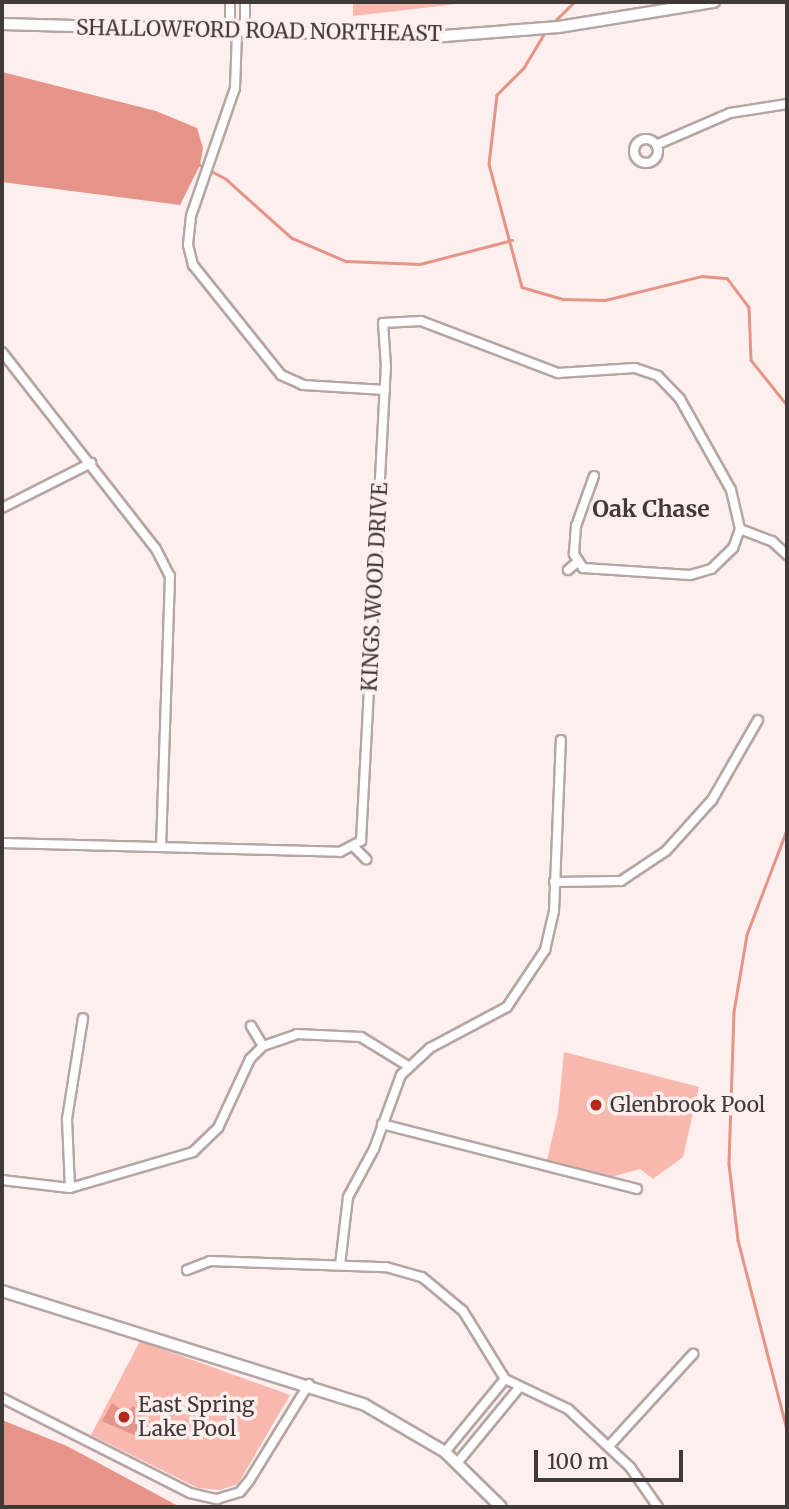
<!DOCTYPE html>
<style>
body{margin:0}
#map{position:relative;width:789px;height:1509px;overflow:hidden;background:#fdefed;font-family:Merriweather,serif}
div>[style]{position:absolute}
.green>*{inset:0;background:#f8b8ae}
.water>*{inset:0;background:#e69488}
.stream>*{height:2.5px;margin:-1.25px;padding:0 1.25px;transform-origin:1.25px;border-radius:1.25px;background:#e69488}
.roads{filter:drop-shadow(2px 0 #b5a5a3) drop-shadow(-2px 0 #b5a5a3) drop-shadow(0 2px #b5a5a3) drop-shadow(0 -2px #b5a5a3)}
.minor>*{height:8px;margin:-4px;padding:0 4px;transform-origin:4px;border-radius:4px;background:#fff}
.minor>.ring{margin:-4px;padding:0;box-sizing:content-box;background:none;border:8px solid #fff;border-radius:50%}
.tertiary>*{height:10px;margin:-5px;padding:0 5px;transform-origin:5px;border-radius:5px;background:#fff}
.secondary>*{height:10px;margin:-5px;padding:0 5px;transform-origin:5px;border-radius:5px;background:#fff}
.dots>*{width:19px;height:19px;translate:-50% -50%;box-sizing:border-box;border:4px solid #fdefed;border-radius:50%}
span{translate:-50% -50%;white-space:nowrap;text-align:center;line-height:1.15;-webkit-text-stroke:7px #fdefed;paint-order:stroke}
.street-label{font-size:21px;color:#403938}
.poi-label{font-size:21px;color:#403938}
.left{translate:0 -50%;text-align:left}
.neighbourhood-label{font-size:23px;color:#403938;font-weight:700}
.frame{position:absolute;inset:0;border:4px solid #403938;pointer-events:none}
.scale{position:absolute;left:534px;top:1450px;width:149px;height:32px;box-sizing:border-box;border:4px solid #403938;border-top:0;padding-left:9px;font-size:21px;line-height:24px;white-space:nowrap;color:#403938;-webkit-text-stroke:5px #fdefed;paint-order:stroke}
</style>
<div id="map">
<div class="green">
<i style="clip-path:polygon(353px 2px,474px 2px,353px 16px)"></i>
<i style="clip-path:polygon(564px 1052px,699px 1087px,683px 1157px,653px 1179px,640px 1169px,611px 1177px,547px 1160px,558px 1113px)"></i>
<i style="clip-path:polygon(140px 1341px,290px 1395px,238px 1484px,220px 1490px,198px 1488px,91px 1435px)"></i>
</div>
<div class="water">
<i style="clip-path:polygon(2px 72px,156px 111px,197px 128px,203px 148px,200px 165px,180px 205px,2px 182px)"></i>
<i style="clip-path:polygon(112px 1403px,127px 1413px,133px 1406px,146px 1412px,134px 1435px,102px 1421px)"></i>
<i style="clip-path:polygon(2px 1420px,67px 1446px,180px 1507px,2px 1507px)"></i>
</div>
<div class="stream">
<i style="left:554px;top:22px;width:28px;rotate:-45deg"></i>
<i style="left:545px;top:33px;width:41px;rotate:121deg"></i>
<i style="left:524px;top:68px;width:38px;rotate:135deg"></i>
<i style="left:497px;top:95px;width:69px;rotate:96.6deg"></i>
<i style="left:489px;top:164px;width:127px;rotate:75deg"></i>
<i style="left:522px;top:287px;width:43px;rotate:16.3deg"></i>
<i style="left:563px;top:299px;width:42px;rotate:1.4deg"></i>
<i style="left:605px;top:300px;width:100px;rotate:-13.9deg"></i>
<i style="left:702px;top:276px;width:25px;rotate:5deg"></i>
<i style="left:727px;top:278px;width:36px;rotate:53deg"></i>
<i style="left:749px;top:307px;width:53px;rotate:87.8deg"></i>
<i style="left:751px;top:360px;width:58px;rotate:51.3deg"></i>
<i style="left:200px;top:165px;width:30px;rotate:28deg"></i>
<i style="left:226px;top:179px;width:89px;rotate:41.8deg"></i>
<i style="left:292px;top:238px;width:59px;rotate:23.1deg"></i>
<i style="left:346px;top:261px;width:74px;rotate:2.3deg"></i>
<i style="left:420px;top:264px;width:95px;rotate:-14.6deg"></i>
<i style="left:787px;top:830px;width:112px;rotate:110.9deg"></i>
<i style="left:747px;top:935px;width:78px;rotate:99.6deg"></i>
<i style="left:734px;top:1012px;width:152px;rotate:91.9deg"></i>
<i style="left:729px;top:1164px;width:77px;rotate:83.2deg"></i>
<i style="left:738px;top:1240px;width:195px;rotate:75.5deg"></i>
</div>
<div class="roads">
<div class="minor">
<i style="left:230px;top:2px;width:19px;rotate:90deg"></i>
<i style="left:230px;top:21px;width:14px;rotate:60deg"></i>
<i style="left:237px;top:33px;width:55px;rotate:92.1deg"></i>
<i style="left:235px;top:88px;width:135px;rotate:109deg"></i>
<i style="left:191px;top:216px;width:29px;rotate:96deg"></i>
<i style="left:188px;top:245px;width:21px;rotate:76deg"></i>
<i style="left:193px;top:265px;width:141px;rotate:51.3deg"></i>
<i style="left:281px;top:375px;width:24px;rotate:24deg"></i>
<i style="left:303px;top:385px;width:82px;rotate:3.5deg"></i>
<i style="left:237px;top:33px;width:14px;rotate:-56deg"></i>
<i style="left:245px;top:21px;width:19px;rotate:-90deg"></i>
<i class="ring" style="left:634px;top:139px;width:16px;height:16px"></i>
<i style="left:656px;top:145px;width:81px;rotate:-23.4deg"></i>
<i style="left:730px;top:113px;width:58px;rotate:-9deg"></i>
<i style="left:2px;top:352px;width:250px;rotate:52deg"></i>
<i style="left:156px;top:549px;width:30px;rotate:63deg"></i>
<i style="left:170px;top:576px;width:271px;rotate:91.9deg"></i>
<i style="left:2px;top:508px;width:100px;rotate:-26.8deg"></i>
<i style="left:740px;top:529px;width:34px;rotate:21deg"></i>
<i style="left:772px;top:541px;width:21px;rotate:43deg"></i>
<i style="left:568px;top:570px;width:11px;rotate:-41deg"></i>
<i style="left:2px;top:843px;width:338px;rotate:1.5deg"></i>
<i style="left:340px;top:852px;width:24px;rotate:-28deg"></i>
<i style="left:361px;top:841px;width:476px;rotate:-87deg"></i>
<i style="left:386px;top:366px;width:43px;rotate:-94deg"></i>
<i style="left:383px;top:323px;width:38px;rotate:-3deg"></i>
<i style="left:421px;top:321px;width:147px;rotate:20.8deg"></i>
<i style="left:558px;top:373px;width:77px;rotate:-3.7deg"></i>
<i style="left:635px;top:368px;width:24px;rotate:19deg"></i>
<i style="left:658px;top:376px;width:32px;rotate:46deg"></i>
<i style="left:680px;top:399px;width:104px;rotate:60.7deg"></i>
<i style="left:731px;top:490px;width:40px;rotate:77deg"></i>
<i style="left:740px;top:529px;width:20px;rotate:110deg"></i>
<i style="left:733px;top:548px;width:30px;rotate:136deg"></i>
<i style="left:711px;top:569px;width:22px;rotate:164deg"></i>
<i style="left:690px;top:575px;width:107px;rotate:-176.3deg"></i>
<i style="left:583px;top:568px;width:17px;rotate:-123deg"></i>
<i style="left:574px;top:554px;width:28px;rotate:-86deg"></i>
<i style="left:576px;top:526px;width:53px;rotate:-70.2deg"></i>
<i style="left:355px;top:848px;width:16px;rotate:45deg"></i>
<i style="left:554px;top:882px;width:67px;rotate:-0.9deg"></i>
<i style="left:621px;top:881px;width:54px;rotate:-33.7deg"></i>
<i style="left:666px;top:851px;width:69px;rotate:-48deg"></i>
<i style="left:712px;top:800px;width:92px;rotate:-60.1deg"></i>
<i style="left:251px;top:1026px;width:23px;rotate:59deg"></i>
<i style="left:382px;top:1124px;width:263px;rotate:14.3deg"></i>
<i style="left:2px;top:1180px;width:68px;rotate:6.7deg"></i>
<i style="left:70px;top:1188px;width:128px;rotate:-16.3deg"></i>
<i style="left:193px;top:1152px;width:35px;rotate:-44deg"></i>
<i style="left:218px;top:1128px;width:76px;rotate:-65.1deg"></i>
<i style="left:250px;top:1059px;width:18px;rotate:-45deg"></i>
<i style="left:263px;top:1046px;width:36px;rotate:-19deg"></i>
<i style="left:297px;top:1034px;width:64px;rotate:2.7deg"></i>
<i style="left:361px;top:1037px;width:55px;rotate:31.7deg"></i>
<i style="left:70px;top:1188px;width:69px;rotate:-92.5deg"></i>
<i style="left:67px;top:1119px;width:102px;rotate:-81deg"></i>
<i style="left:340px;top:1265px;width:68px;rotate:-83.3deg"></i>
<i style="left:348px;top:1197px;width:55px;rotate:-61.6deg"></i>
<i style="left:374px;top:1149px;width:79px;rotate:-70deg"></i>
<i style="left:401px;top:1075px;width:40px;rotate:-43deg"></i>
<i style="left:430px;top:1048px;width:87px;rotate:-28deg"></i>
<i style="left:507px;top:1007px;width:69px;rotate:-56.3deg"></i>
<i style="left:545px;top:950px;width:40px;rotate:-77deg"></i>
<i style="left:554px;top:911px;width:171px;rotate:-87.7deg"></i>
<i style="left:187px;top:1270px;width:25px;rotate:-21deg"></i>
<i style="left:210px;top:1261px;width:176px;rotate:2deg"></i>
<i style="left:386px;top:1267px;width:37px;rotate:16deg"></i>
<i style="left:422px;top:1277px;width:53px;rotate:39.7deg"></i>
<i style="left:463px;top:1311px;width:80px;rotate:58.3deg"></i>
<i style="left:505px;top:1379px;width:70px;rotate:25.5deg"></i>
<i style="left:568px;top:1409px;width:85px;rotate:43.1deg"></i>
<i style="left:630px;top:1467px;width:49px;rotate:55deg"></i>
<i style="left:2px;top:1398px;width:211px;rotate:26.8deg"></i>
<i style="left:190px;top:1493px;width:28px;rotate:13deg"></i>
<i style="left:217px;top:1499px;width:24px;rotate:-17deg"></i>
<i style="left:240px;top:1492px;width:14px;rotate:-51deg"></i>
<i style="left:249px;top:1481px;width:114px;rotate:-58.3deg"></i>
<i style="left:609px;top:1446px;width:125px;rotate:-47.6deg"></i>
<i style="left:445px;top:1452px;width:94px;rotate:-50.6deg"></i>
<i style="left:458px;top:1462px;width:94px;rotate:-50.6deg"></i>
</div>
<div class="tertiary">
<i style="left:2px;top:1291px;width:380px;rotate:17.4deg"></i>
<i style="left:365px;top:1405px;width:93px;rotate:30.4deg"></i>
<i style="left:445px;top:1452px;width:78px;rotate:44.5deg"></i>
</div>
<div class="secondary">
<i style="left:2px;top:24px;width:442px;rotate:1.6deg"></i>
<i style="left:444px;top:36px;width:115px;rotate:-4.5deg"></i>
<i style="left:559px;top:27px;width:157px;rotate:-9.2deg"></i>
</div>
</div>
<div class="dots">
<i style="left:596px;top:1105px;background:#b7281f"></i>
<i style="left:124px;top:1417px;background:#b7281f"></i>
</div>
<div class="street-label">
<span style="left:259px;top:31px;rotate:1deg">SHALLOWFORD ROAD NORTHEAST</span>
<span style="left:375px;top:587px;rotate:-87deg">KINGS WOOD DRIVE</span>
</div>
<div class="poi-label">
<span class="left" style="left:610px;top:1105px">Glenbrook Pool</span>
<span class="left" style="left:138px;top:1417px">East Spring<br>Lake Pool</span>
</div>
<div class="neighbourhood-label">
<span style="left:651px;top:509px">Oak Chase</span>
</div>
<div class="frame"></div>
<div class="scale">100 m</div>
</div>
